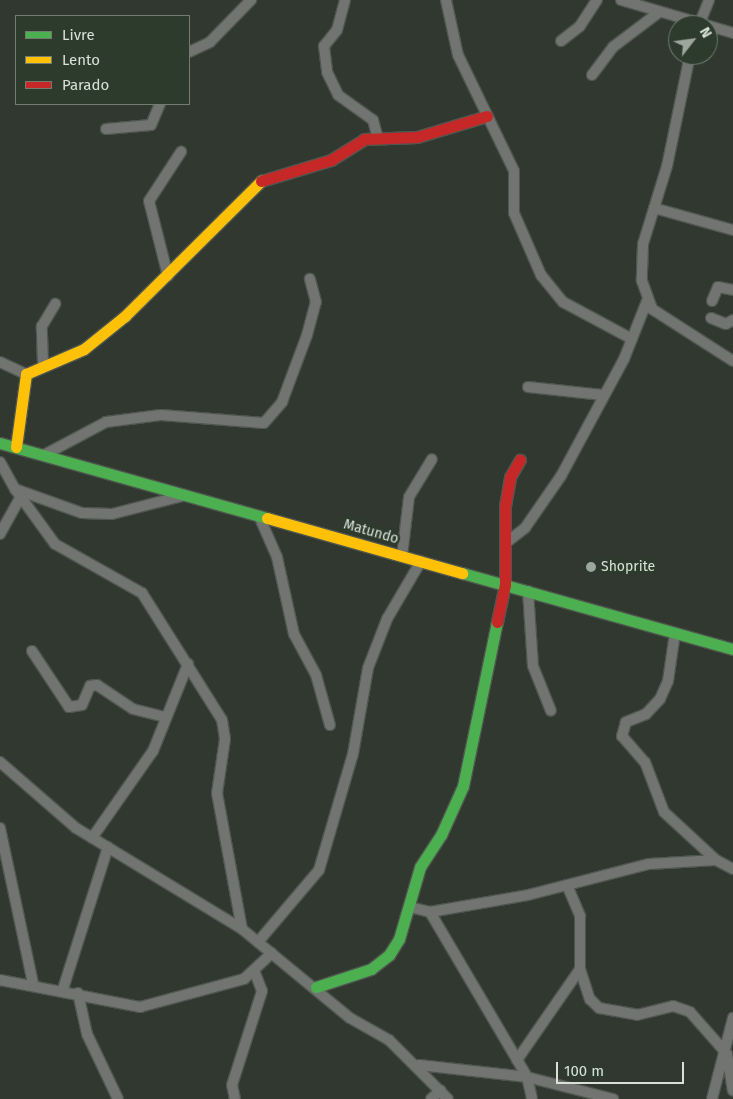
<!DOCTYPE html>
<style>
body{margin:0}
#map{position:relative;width:733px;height:1099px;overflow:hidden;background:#303830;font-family:"Fira Sans",sans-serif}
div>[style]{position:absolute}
.roads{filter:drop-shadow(1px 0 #4f564f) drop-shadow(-1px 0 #4f564f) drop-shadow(0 1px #4f564f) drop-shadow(0 -1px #4f564f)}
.street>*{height:10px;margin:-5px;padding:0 5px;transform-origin:5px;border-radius:5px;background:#717471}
.fast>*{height:11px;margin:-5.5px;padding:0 5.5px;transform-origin:5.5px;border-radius:5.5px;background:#4caf50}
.slow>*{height:11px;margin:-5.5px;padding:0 5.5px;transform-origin:5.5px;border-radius:5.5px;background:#ffc107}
.jam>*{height:11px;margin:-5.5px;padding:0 5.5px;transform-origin:5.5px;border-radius:5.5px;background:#c62828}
.dots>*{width:14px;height:14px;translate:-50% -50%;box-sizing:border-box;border:2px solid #2d3b2c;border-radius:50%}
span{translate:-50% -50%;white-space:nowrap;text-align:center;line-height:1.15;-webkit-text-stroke:5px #2d3b2c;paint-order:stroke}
.street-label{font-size:14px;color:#d8e1d7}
.poi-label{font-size:14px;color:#d8e1d7}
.left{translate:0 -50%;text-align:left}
.legend{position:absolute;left:15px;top:15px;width:175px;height:90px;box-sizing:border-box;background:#2d3b2c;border:1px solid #717d70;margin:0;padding:6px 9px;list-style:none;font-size:15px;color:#d8e1d7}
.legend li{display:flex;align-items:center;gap:10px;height:25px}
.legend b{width:25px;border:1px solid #717d70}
.north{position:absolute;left:668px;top:15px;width:50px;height:50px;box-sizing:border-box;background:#2d3b2c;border:1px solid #717d70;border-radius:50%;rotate:60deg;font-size:14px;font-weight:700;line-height:20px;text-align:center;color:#d8e1d7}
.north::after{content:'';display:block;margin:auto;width:18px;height:22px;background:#9da69d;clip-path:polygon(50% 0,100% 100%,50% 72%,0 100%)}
.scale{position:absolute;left:556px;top:1062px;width:128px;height:22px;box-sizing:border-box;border:2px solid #d8e1d7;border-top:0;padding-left:6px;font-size:15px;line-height:18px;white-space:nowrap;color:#d8e1d7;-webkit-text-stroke:4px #2d3b2c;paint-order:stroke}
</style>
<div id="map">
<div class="roads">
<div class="street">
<i style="left:345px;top:0;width:31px;rotate:105deg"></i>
<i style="left:337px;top:30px;width:21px;rotate:129deg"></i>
<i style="left:324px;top:46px;width:26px;rotate:83deg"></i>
<i style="left:327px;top:72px;width:25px;rotate:64deg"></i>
<i style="left:338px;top:95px;width:43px;rotate:35.5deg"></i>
<i style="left:373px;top:120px;width:16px;rotate:75deg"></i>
<i style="left:446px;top:0;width:56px;rotate:77.7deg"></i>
<i style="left:458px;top:55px;width:129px;rotate:64.2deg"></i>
<i style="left:514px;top:171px;width:42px;rotate:90deg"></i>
<i style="left:514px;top:213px;width:68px;rotate:66.5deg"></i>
<i style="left:541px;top:275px;width:35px;rotate:51deg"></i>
<i style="left:563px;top:302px;width:78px;rotate:28.2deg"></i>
<i style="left:621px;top:0;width:117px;rotate:16.4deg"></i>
<i style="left:699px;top:25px;width:27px;rotate:-68deg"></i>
<i style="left:561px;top:41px;width:24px;rotate:-38deg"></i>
<i style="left:580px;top:26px;width:31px;rotate:-57deg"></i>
<i style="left:189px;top:52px;width:23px;rotate:-25deg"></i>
<i style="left:210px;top:42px;width:59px;rotate:-45.7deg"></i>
<i style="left:690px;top:55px;width:113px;rotate:101.7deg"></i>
<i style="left:667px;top:166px;width:82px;rotate:107.1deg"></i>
<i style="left:643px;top:244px;width:37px;rotate:92deg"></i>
<i style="left:642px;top:281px;width:30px;rotate:70deg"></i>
<i style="left:652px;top:309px;width:96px;rotate:32.7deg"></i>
<i style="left:592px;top:75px;width:35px;rotate:-53deg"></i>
<i style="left:613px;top:47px;width:56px;rotate:-37.1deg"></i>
<i style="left:106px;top:129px;width:45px;rotate:-5.1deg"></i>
<i style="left:151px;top:125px;width:23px;rotate:-67deg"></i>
<i style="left:654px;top:208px;width:82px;rotate:15.6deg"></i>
<i style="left:168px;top:276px;width:77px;rotate:-104.2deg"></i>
<i style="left:149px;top:201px;width:59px;rotate:-56.9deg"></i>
<i style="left:712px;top:301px;width:15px;rotate:-67deg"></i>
<i style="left:718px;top:287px;width:15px;rotate:11deg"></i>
<i style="left:711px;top:318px;width:16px;rotate:22deg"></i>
<i style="left:726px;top:324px;width:8px;rotate:-30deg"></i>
<i style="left:0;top:362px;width:29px;rotate:25deg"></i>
<i style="left:43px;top:363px;width:37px;rotate:-92deg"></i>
<i style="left:42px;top:326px;width:26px;rotate:-59deg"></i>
<i style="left:528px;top:387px;width:75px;rotate:6.1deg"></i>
<i style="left:44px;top:455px;width:70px;rotate:-28deg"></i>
<i style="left:106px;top:422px;width:55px;rotate:-7.3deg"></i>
<i style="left:161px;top:415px;width:103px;rotate:4.4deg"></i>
<i style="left:264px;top:423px;width:28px;rotate:-49deg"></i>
<i style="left:282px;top:402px;width:72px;rotate:-69.5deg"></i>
<i style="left:307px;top:335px;width:34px;rotate:-75deg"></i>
<i style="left:316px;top:302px;width:24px;rotate:-105deg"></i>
<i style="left:0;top:462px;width:31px;rotate:61deg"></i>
<i style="left:15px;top:489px;width:71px;rotate:19.7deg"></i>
<i style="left:82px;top:513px;width:30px;rotate:2deg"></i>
<i style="left:112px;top:514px;width:72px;rotate:-14.4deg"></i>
<i style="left:15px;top:489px;width:68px;rotate:54deg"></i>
<i style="left:55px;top:544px;width:100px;rotate:29.4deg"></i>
<i style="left:142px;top:593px;width:150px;rotate:57.8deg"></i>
<i style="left:222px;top:720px;width:19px;rotate:81deg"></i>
<i style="left:225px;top:739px;width:55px;rotate:98.4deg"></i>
<i style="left:217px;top:793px;width:138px;rotate:79.6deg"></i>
<i style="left:259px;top:516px;width:45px;rotate:66.3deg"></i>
<i style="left:277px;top:557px;width:79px;rotate:77.6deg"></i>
<i style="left:294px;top:634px;width:47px;rotate:61.8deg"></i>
<i style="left:316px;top:675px;width:52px;rotate:74.4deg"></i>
<i style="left:0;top:534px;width:41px;rotate:-60.9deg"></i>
<i style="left:507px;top:542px;width:23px;rotate:-38deg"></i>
<i style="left:525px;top:528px;width:63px;rotate:-55.3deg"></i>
<i style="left:561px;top:476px;width:133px;rotate:-61.7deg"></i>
<i style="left:624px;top:359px;width:62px;rotate:-68.4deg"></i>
<i style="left:402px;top:556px;width:59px;rotate:-83.2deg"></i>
<i style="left:409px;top:497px;width:44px;rotate:-58.8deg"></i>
<i style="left:528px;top:591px;width:75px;rotate:86.2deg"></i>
<i style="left:533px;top:666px;width:48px;rotate:68.2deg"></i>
<i style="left:675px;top:633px;width:49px;rotate:98.3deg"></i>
<i style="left:668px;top:681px;width:20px;rotate:114deg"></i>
<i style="left:660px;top:699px;width:21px;rotate:133deg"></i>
<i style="left:646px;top:714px;width:22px;rotate:158deg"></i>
<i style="left:626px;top:722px;width:15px;rotate:106deg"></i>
<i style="left:622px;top:736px;width:35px;rotate:49deg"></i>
<i style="left:645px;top:762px;width:53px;rotate:69.2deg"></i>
<i style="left:664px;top:812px;width:71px;rotate:42.7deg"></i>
<i style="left:32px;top:651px;width:67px;rotate:56.5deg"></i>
<i style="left:69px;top:707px;width:13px;rotate:-9deg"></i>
<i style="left:82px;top:705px;width:21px;rotate:-67deg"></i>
<i style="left:90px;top:686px;width:7px;rotate:-8deg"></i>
<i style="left:97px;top:685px;width:43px;rotate:33.7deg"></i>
<i style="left:133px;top:709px;width:32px;rotate:14deg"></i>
<i style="left:0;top:762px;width:101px;rotate:41deg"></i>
<i style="left:76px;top:828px;width:194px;rotate:31.3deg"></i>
<i style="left:242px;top:929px;width:140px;rotate:39.5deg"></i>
<i style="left:350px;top:1018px;width:45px;rotate:29.4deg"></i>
<i style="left:389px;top:1040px;width:83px;rotate:45deg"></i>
<i style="left:0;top:828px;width:158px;rotate:78deg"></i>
<i style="left:92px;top:838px;width:106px;rotate:-55deg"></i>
<i style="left:153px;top:751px;width:94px;rotate:-68.1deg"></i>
<i style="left:567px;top:885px;width:34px;rotate:67deg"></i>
<i style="left:580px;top:916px;width:53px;rotate:90deg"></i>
<i style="left:580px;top:969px;width:32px;rotate:72deg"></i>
<i style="left:590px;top:999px;width:13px;rotate:45deg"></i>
<i style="left:599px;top:1008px;width:39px;rotate:10deg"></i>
<i style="left:637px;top:1015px;width:37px;rotate:-14deg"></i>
<i style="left:673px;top:1006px;width:18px;rotate:19deg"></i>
<i style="left:690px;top:1012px;width:56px;rotate:48.6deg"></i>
<i style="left:727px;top:1054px;width:37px;rotate:81deg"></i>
<i style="left:410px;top:907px;width:21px;rotate:14deg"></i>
<i style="left:430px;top:912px;width:99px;rotate:-9.8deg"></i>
<i style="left:528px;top:895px;width:125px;rotate:-14.4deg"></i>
<i style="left:649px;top:864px;width:67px;rotate:-3.4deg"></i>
<i style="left:716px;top:860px;width:19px;rotate:28deg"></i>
<i style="left:430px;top:912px;width:191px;rotate:59.5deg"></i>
<i style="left:527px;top:1077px;width:23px;rotate:77deg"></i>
<i style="left:258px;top:942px;width:94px;rotate:-49.7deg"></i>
<i style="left:319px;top:870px;width:121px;rotate:-73.7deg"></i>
<i style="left:353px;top:754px;width:87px;rotate:-80.1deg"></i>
<i style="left:368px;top:668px;width:53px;rotate:-68.8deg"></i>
<i style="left:387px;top:619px;width:67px;rotate:-59.6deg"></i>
<i style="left:0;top:980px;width:143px;rotate:10.9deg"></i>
<i style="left:140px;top:1007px;width:108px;rotate:-15.1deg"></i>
<i style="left:244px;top:979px;width:38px;rotate:-43deg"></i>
<i style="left:63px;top:989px;width:149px;rotate:-72.4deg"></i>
<i style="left:78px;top:993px;width:42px;rotate:77.6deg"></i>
<i style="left:87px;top:1034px;width:72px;rotate:64.5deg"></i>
<i style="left:517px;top:1060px;width:111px;rotate:-55.3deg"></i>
<i style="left:419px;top:1065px;width:109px;rotate:6.3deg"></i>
<i style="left:527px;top:1077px;width:89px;rotate:14.3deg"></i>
<i style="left:235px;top:1099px;width:14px;rotate:-102deg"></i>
<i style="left:232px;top:1085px;width:99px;rotate:-72.3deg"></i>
<i style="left:262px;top:991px;width:19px;rotate:-111deg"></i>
<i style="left:431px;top:1099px;width:13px;rotate:-42deg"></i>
<i style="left:712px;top:1099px;width:84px;rotate:-75.5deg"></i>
</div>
<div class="fast">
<i style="left:0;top:443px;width:277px;rotate:15.7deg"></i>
<i style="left:462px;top:573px;width:281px;rotate:15.7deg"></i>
<i style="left:316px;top:987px;width:58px;rotate:-18.1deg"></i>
<i style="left:371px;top:969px;width:23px;rotate:-38deg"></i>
<i style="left:389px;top:955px;width:19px;rotate:-58deg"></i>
<i style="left:399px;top:939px;width:75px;rotate:-73.7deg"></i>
<i style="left:420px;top:867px;width:38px;rotate:-57deg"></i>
<i style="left:441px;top:835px;width:54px;rotate:-65.8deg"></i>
<i style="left:463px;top:786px;width:167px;rotate:-78.3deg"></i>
</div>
<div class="slow">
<i style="left:16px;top:447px;width:74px;rotate:-82.2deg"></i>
<i style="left:26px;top:374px;width:63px;rotate:-23.3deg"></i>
<i style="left:84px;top:349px;width:53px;rotate:-38.8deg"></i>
<i style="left:125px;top:316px;width:192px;rotate:-44.8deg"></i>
<i style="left:267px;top:518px;width:203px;rotate:15.8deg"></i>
</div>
<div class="jam">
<i style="left:261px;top:181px;width:73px;rotate:-16.7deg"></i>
<i style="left:331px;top:160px;width:39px;rotate:-32deg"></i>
<i style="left:364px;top:139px;width:53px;rotate:-2.2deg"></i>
<i style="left:417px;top:137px;width:73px;rotate:-16.7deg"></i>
<i style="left:497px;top:622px;width:38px;rotate:-78deg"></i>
<i style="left:505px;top:585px;width:79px;rotate:-90deg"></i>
<i style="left:505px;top:506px;width:29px;rotate:-80deg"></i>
<i style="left:510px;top:477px;width:20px;rotate:-60deg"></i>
</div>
</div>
<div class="dots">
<i style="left:591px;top:567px;background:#9da69d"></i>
</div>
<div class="street-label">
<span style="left:371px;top:532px;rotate:16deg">Matundo</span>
</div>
<div class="poi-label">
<span class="left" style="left:601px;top:567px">Shoprite</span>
</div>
<ul class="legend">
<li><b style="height:6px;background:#4caf50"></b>Livre</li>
<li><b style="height:6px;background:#ffc107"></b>Lento</li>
<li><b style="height:6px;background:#c62828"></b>Parado</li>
</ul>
<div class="north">N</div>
<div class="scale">100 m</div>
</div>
